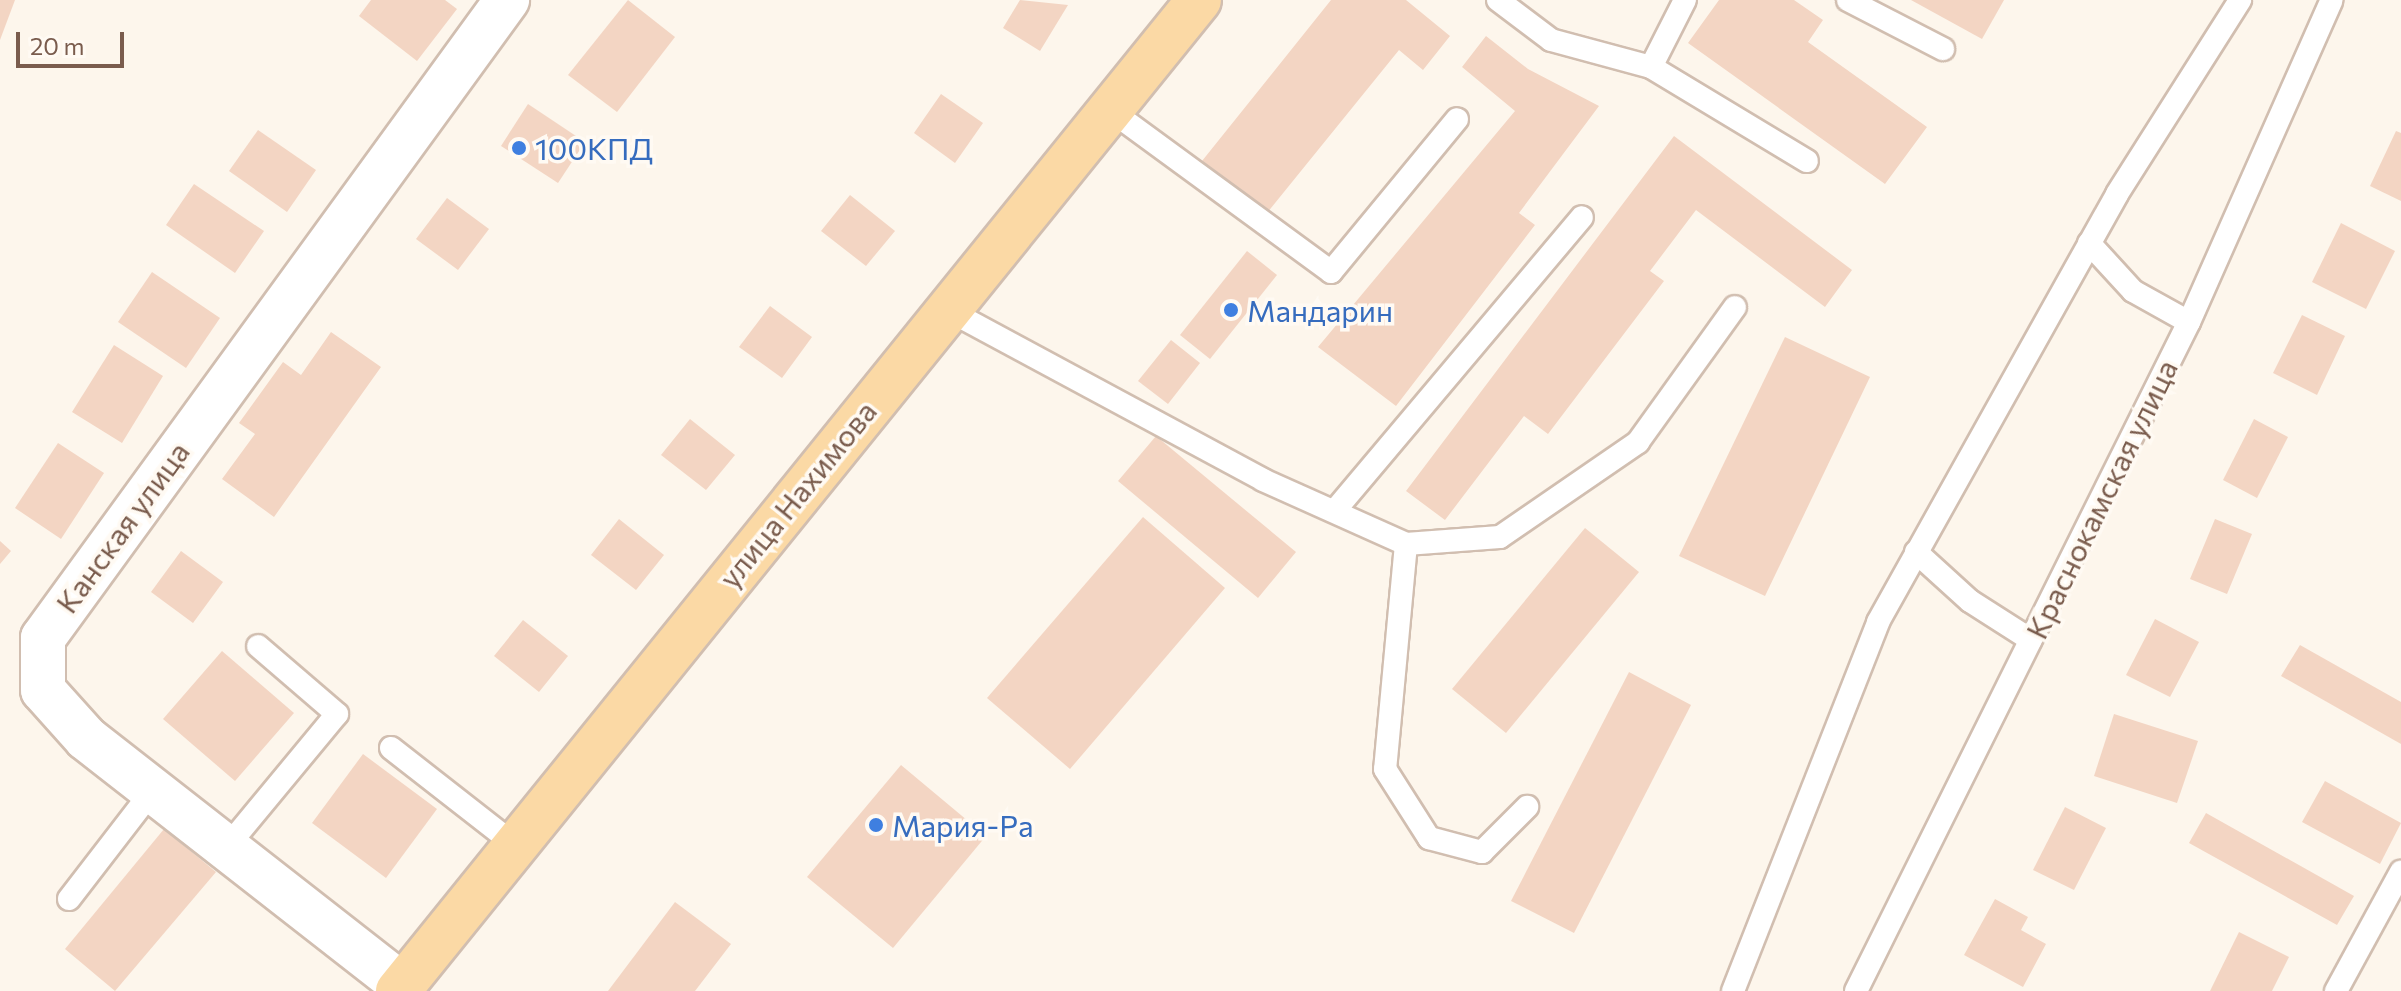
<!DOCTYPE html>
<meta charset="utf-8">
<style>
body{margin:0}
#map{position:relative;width:2401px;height:991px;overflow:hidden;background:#fdf6ec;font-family:Commissioner,sans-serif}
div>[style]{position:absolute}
.building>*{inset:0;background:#f3d5c3}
.roads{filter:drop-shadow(2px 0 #d1beb0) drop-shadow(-2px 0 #d1beb0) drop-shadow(0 2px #d1beb0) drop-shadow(0 -2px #d1beb0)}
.lane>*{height:22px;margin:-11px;padding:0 11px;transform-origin:11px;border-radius:11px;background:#fff}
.street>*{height:44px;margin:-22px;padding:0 22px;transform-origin:22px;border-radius:22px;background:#fff}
.primary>*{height:44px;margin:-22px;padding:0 22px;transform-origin:22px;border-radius:22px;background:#fbd9a5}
.dots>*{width:22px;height:22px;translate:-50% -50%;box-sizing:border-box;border:4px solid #fffaf3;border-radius:50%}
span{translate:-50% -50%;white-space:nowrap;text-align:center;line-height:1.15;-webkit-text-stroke:7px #fffaf3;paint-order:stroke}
.shop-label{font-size:30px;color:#366cbe}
.left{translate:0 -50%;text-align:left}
.street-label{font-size:30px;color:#7a5c4d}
.scale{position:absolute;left:16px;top:32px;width:108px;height:36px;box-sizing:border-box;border:4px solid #7a5c4d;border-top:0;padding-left:10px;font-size:24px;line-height:28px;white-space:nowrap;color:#7a5c4d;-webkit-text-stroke:6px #fffaf3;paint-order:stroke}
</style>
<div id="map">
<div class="building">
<i style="clip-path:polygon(0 0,15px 0,0 40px)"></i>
<i style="clip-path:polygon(371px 0,445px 0,457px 9px,417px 61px,359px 16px)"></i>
<i style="clip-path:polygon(628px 0,675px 37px,617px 112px,568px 75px)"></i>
<i style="clip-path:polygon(1020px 0,1068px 5px,1040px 51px,1003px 28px)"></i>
<i style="clip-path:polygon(1331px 0,1406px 0,1450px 36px,1423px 70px,1399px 50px,1267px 213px,1202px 161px)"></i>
<i style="clip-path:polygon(1719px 0,1794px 0,1823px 20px,1808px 42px,1927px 127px,1885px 184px,1688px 43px)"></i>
<i style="clip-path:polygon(1911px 0,2004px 0,1982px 39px)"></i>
<i style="clip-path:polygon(1486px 36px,1528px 69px,1599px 106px,1519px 213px,1535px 225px,1396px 406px,1318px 347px,1515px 111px,1462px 67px)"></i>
<i style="clip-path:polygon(941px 94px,983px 123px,955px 163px,914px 133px)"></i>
<i style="clip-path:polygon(528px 104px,585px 142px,558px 183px,501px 146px)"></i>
<i style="clip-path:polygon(258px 130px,316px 170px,287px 212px,229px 171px)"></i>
<i style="clip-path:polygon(2396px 131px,2401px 133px,2401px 201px,2370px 186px)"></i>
<i style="clip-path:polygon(1674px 136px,1852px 270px,1825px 307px,1696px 210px,1650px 271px,1664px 281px,1548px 434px,1524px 416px,1445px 520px,1406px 491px)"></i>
<i style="clip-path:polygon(194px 184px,264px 231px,235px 273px,166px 225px)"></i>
<i style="clip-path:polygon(850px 195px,895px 231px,866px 266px,821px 231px)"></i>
<i style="clip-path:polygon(447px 198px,489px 229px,458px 270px,416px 239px)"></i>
<i style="clip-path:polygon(2341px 223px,2395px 251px,2366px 309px,2312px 282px)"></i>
<i style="clip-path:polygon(1247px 251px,1277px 275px,1210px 359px,1180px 335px)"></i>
<i style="clip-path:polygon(152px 272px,220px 318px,186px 368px,118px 322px)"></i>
<i style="clip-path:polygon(770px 306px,812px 337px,782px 378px,739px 347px)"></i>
<i style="clip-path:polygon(2302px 315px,2345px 336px,2317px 395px,2273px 373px)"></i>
<i style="clip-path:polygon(331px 332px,381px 367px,274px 517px,222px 479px,255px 434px,239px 423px,283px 362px,301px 375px)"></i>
<i style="clip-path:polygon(1785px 337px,1870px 377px,1765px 596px,1679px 556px)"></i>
<i style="clip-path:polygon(1171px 340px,1200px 363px,1168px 404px,1138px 381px)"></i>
<i style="clip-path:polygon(114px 345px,163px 376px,122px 443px,72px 412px)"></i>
<i style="clip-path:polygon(690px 419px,735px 455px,706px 490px,661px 455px)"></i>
<i style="clip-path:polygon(2254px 419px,2288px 437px,2257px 498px,2223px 480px)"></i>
<i style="clip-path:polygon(1156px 436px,1296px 552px,1258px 598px,1118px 481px)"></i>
<i style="clip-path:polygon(58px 443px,104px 473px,61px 539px,15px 508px)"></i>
<i style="clip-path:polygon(1143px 517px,1225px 588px,1070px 769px,987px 698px)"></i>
<i style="clip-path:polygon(619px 519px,664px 555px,636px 590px,591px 555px)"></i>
<i style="clip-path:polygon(2215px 519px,2252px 534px,2227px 594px,2190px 579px)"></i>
<i style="clip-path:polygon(1585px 528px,1639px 572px,1506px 733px,1452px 689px)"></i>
<i style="clip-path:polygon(0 541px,11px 551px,0 564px)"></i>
<i style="clip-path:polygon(181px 551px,223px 582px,193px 623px,151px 592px)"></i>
<i style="clip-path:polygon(2155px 619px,2199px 642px,2170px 697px,2126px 675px)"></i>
<i style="clip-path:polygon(523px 620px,568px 656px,539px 692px,494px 656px)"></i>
<i style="clip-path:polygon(2300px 645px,2401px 702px,2401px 744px,2281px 676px)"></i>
<i style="clip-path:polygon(222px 651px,294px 713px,235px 781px,163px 719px)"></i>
<i style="clip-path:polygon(1629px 672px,1691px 705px,1574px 933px,1511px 901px)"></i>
<i style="clip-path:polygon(2114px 714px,2198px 741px,2177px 803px,2094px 776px)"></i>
<i style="clip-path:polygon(363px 754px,437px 809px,386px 878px,312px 823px)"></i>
<i style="clip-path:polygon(901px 765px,986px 836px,893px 948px,807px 877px)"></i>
<i style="clip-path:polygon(2325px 781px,2401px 823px,2380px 864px,2302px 822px)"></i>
<i style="clip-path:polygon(2065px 807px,2106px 828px,2074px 890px,2033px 870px)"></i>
<i style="clip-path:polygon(2206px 813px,2354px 896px,2337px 925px,2189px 843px)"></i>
<i style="clip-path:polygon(164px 829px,216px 872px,115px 991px,65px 949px)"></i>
<i style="clip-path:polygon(1995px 899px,2028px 917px,2021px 930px,2046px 944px,2023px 987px,1964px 955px)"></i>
<i style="clip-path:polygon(675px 902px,731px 944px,695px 991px,608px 991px)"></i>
<i style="clip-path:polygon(2239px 932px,2289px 957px,2272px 991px,2210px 991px)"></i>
</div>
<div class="roads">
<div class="lane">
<i style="left:1498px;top:0;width:66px;rotate:37deg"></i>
<i style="left:1551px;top:40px;width:104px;rotate:15.1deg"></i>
<i style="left:1651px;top:67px;width:182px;rotate:31.1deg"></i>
<i style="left:1848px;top:0;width:107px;rotate:27.3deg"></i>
<i style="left:1651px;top:67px;width:75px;rotate:-63.1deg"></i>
<i style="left:1110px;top:110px;width:274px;rotate:36.2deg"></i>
<i style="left:1331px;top:272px;width:198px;rotate:-50.5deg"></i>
<i style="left:2089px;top:243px;width:65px;rotate:47.5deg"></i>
<i style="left:2133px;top:291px;width:64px;rotate:29deg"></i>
<i style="left:946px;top:309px;width:360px;rotate:28.3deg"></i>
<i style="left:1263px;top:480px;width:157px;rotate:24.1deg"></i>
<i style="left:1406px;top:544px;width:226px;rotate:95.3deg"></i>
<i style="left:1385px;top:769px;width:82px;rotate:57.5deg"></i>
<i style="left:1429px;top:838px;width:55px;rotate:14.8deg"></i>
<i style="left:1482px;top:852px;width:64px;rotate:-45deg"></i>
<i style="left:1337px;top:508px;width:380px;rotate:-49.9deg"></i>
<i style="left:1406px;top:544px;width:94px;rotate:-4.3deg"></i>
<i style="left:1500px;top:537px;width:168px;rotate:-34.5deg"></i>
<i style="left:1638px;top:442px;width:166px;rotate:-54.3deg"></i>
<i style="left:1916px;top:552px;width:73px;rotate:42.2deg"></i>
<i style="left:1970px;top:601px;width:72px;rotate:32.6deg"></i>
<i style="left:391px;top:748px;width:157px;rotate:38deg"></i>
<i style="left:226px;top:848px;width:174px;rotate:-50.4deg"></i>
<i style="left:337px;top:714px;width:104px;rotate:-139.3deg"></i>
<i style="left:69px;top:899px;width:138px;rotate:-52.4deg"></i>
<i style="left:1733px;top:991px;width:396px;rotate:-68.5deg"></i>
<i style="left:1878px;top:622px;width:490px;rotate:-60.8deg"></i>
<i style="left:2117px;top:194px;width:230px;rotate:-57.6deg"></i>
<i style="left:1856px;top:991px;width:747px;rotate:-63.54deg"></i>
<i style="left:2189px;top:322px;width:352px;rotate:-66.1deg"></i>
<i style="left:2336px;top:991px;width:136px;rotate:-61.4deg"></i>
</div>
<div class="street">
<i style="left:402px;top:985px;width:401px;rotate:-142deg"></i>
<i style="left:86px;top:738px;width:64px;rotate:-131.9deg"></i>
<i style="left:43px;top:690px;width:52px;rotate:-90deg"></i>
<i style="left:43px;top:638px;width:789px;rotate:-53.97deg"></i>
</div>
<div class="primary">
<i style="left:398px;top:991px;width:1274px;rotate:-51.05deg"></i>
</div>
</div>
<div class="dots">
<i style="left:519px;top:148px;background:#3f7fe0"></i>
<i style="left:1231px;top:310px;background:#3f7fe0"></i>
<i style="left:876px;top:825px;background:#3f7fe0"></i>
</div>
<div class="shop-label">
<span class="left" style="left:535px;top:148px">100КПД</span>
<span class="left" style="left:1247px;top:310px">Мандарин</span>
<span class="left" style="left:892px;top:825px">Мария-Ра</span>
</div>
<div class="street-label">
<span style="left:797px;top:494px;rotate:-51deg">улица Нахимова</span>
<span style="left:2101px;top:499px;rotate:-64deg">Краснокамская улица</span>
<span style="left:122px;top:527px;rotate:-54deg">Канская улица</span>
</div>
<div class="scale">20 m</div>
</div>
